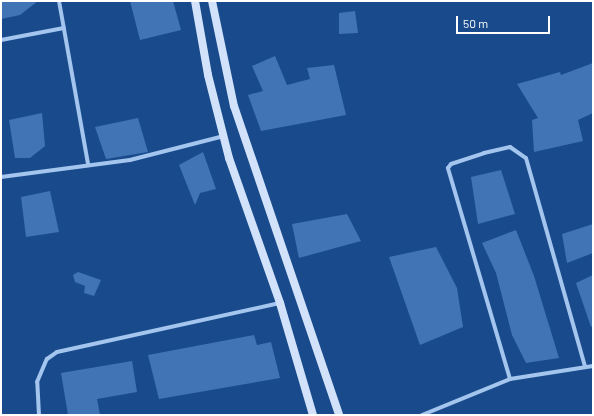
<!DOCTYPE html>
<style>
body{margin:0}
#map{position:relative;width:594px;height:416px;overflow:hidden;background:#194b8c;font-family:Barlow,sans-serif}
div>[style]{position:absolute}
.building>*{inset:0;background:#4174b4}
.street>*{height:4px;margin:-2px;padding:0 2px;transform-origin:2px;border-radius:2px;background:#a3c5ee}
.secondary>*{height:8px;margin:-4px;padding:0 4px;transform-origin:4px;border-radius:4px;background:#d1e2fa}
span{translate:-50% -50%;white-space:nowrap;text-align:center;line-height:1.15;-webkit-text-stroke:3px #194b8c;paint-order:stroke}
.frame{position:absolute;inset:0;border:2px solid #fff;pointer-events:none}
.scale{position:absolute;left:456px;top:16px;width:94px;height:18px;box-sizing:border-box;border:2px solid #fff;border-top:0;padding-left:5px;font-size:12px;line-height:14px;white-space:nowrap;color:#fff;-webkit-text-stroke:3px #194b8c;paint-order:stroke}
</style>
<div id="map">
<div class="building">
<i style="clip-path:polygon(1px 1px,38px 1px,20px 15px,1px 19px)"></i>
<i style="clip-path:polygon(130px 1px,173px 1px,181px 30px,140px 40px)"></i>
<i style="clip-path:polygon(355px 11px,358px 33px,339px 34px,339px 13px)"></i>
<i style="clip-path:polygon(275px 56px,287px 85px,310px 79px,307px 68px,334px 65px,346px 115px,261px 131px,248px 95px,263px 91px,252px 66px)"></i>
<i style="clip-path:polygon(593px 63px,593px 113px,578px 120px,583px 141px,534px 152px,532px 120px,538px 118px,517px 84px,560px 72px,561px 75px)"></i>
<i style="clip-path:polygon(42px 113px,45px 146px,30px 158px,15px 158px,9px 120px)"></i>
<i style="clip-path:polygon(138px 118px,148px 152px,106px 159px,95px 127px)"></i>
<i style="clip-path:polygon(203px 152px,216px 189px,200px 193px,195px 205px,179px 165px)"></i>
<i style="clip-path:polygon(501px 170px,515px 214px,478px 224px,471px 177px)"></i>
<i style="clip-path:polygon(50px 191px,59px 232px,26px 237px,21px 197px)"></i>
<i style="clip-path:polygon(347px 214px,361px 241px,299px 258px,292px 224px)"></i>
<i style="clip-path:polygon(593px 224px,593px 253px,567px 263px,562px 234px)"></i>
<i style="clip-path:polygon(516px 230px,534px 276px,559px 358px,526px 363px,512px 335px,496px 273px,482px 243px)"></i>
<i style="clip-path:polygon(436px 247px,457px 288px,463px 327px,420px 345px,389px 257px)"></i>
<i style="clip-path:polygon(78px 272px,101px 280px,94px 296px,84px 293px,85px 286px,75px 282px,73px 275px)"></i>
<i style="clip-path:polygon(593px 275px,593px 326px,591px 327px,576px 283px)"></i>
<i style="clip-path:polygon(254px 335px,257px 345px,271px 342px,280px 378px,159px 399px,148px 355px)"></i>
<i style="clip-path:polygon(132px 361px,137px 392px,97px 399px,100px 415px,68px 415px,61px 373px)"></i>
</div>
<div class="street">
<i style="left:59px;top:1px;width:166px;rotate:79.9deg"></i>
<i style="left:1px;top:40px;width:64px;rotate:-10.8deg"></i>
<i style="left:1px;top:177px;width:130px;rotate:-7.5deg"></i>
<i style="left:130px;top:160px;width:97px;rotate:-14.3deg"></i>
<i style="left:510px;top:379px;width:220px;rotate:-106.4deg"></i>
<i style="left:448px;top:168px;width:5px;rotate:-53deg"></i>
<i style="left:451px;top:164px;width:35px;rotate:-18deg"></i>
<i style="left:484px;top:153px;width:27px;rotate:-13deg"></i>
<i style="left:510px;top:147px;width:19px;rotate:35deg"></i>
<i style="left:526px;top:158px;width:217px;rotate:74.2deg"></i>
<i style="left:39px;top:415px;width:33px;rotate:-93deg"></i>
<i style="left:37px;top:382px;width:25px;rotate:-67deg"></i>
<i style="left:47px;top:359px;width:12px;rotate:-35deg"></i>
<i style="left:57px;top:352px;width:228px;rotate:-12.4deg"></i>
<i style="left:422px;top:415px;width:95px;rotate:-22.2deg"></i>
<i style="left:510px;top:379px;width:84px;rotate:-8.9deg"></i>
</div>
<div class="secondary">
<i style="left:195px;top:1px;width:75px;rotate:80deg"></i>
<i style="left:208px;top:75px;width:86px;rotate:75.8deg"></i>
<i style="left:229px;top:158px;width:154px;rotate:70.6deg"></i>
<i style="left:280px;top:303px;width:117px;rotate:73.6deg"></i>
<i style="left:212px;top:1px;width:107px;rotate:78.2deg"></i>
<i style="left:234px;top:106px;width:326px;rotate:71.2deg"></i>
</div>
<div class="frame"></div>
<div class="scale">50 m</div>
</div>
